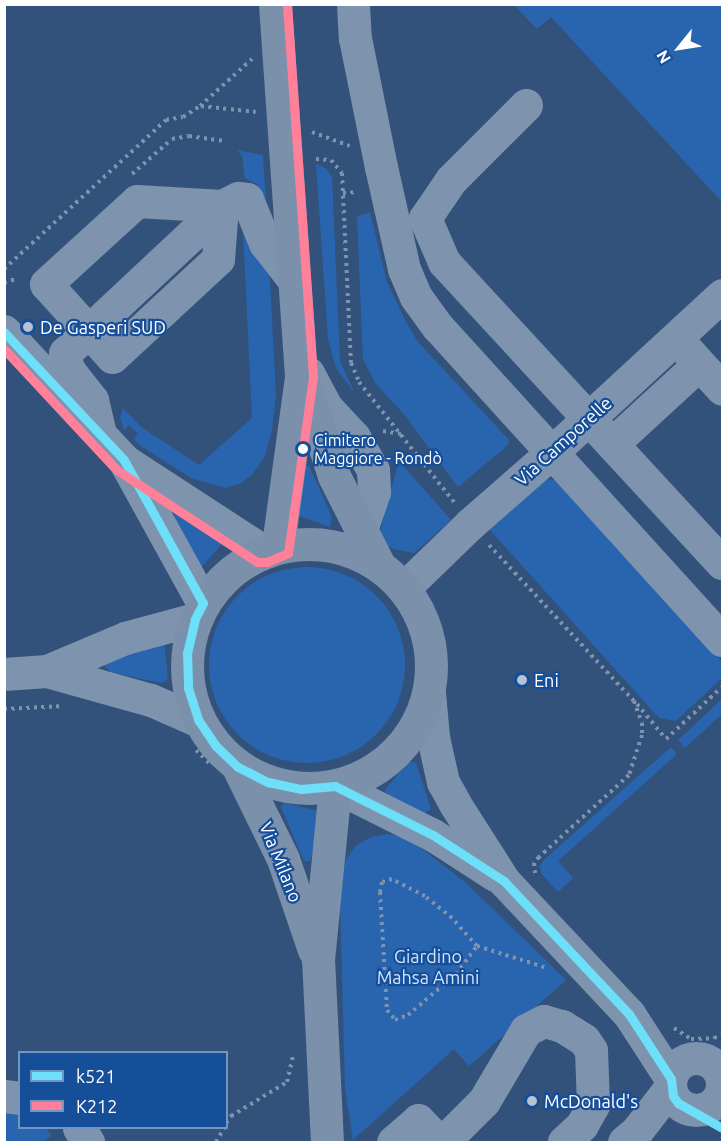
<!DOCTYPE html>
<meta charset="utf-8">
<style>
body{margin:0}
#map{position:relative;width:727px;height:1147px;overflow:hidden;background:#33527b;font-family:Ubuntu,sans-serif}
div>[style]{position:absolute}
.green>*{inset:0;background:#2965af}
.round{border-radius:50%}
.path>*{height:4px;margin-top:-2px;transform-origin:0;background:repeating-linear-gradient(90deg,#7e93ad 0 3px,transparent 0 7.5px)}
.minor>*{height:33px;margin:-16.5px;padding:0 16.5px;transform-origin:16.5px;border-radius:16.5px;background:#7e93ad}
.minor>.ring{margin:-16.5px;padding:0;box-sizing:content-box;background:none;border:33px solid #7e93ad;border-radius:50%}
.major>*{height:33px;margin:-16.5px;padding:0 16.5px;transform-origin:16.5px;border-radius:16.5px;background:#7b90ab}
.major>.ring{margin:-16.5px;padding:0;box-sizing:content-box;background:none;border:33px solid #7b90ab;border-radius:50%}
.bus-1>*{height:9px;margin:-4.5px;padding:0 4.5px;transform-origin:4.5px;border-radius:4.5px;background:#6ddff8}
.bus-2>*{height:9px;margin:-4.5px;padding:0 4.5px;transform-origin:4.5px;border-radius:4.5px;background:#ff8098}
.dots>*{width:16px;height:16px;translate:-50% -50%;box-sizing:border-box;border:3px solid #154e99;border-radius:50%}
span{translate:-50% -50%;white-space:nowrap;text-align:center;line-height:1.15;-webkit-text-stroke:4.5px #154e99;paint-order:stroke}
.bus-label{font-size:16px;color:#fff}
.left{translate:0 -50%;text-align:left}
.poi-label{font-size:18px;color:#fff}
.street-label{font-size:18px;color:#fff}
.park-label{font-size:18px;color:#d0e4fd}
.frame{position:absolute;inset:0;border:6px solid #fff;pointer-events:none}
.legend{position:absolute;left:18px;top:1051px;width:210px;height:78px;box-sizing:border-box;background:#154e99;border:2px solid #7395c2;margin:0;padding:8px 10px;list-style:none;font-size:18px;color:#fff}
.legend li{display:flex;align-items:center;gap:12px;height:30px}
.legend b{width:30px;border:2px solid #7395c2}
.north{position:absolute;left:649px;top:18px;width:60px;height:60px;-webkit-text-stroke:4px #154e99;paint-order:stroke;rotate:240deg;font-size:16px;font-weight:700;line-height:24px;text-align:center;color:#fff}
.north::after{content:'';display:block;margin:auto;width:21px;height:27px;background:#fff;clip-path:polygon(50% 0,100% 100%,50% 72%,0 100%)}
</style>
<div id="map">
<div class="green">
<i style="clip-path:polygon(514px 5px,722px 5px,722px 202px,551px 17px,537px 29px)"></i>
<i style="clip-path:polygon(237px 150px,263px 155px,267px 221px,264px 220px,262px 192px,257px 184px,245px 178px,242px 156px)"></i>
<i style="clip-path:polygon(316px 164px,327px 169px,332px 178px,340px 361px,354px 392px,336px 368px,328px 339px)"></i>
<i style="clip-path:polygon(370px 212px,387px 282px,407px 324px,418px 342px,509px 440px,508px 445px,458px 487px,404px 414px,375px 383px,363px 359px,357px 217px)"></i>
<i style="clip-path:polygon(243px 230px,269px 262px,276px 395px,272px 430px,265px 456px,252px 475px,239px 484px,225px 488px,191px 478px,141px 446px,134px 439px,138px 434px,129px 425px,124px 430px,120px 417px,123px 408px,141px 427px,199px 465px,252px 418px)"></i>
<i style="clip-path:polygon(399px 461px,451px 520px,414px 553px,393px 549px,384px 542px,380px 531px)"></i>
<i style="clip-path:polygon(301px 464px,309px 466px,332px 517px,330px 527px,292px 513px)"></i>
<i style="clip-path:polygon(544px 479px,555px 480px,563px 486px,722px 662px,722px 678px,676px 721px,659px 718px,489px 529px)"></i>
<i style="clip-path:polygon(180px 510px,222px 544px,197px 572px,174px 515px)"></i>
<i class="round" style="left:209px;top:567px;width:196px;height:196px"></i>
<i style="clip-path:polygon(164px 640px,168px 679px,161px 683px,111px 672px,104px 665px)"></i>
<i style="clip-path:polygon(722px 699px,722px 714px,685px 748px,678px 740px)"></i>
<i style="clip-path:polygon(671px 747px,677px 754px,558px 861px,573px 878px,558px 892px,541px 873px,540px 865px,545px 859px)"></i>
<i style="clip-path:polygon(409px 761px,416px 763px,431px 809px,425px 813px,391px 799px,385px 790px)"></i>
<i style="clip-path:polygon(284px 803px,319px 811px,323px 818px,310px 861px,304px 861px,281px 807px)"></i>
<i style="clip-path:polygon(389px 834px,408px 838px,466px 883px,566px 980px,469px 1066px,454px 1049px,353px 1140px,345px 1088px,340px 896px,346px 859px,357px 845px,371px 837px)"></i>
<i style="clip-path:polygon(4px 1109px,19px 1112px,20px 1128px,46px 1128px,51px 1136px,42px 1142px,5px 1142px)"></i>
</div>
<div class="path">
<i style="left:201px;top:106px;width:55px;rotate:6.2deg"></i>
<i style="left:312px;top:132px;width:40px;rotate:20.2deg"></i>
<i style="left:316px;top:159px;width:15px;rotate:4deg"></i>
<i style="left:331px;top:160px;width:17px;rotate:50deg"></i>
<i style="left:342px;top:173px;width:190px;rotate:87.3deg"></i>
<i style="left:351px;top:363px;width:21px;rotate:67deg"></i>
<i style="left:359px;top:382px;width:153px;rotate:51.6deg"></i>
<i style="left:132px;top:174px;width:53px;rotate:-41.2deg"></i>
<i style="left:172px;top:139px;width:17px;rotate:-10deg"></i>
<i style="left:189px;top:136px;width:36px;rotate:8deg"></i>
<i style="left:343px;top:193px;width:15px;rotate:-4deg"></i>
<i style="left:4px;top:269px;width:220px;rotate:-42.6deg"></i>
<i style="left:166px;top:120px;width:17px;rotate:-10deg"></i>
<i style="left:183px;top:117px;width:20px;rotate:-33deg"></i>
<i style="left:200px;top:106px;width:70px;rotate:-42.1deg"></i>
<i style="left:4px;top:283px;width:15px;rotate:-20deg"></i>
<i style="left:383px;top:431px;width:19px;rotate:9deg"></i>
<i style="left:489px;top:545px;width:213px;rotate:47.1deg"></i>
<i style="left:634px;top:701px;width:23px;rotate:70deg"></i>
<i style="left:642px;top:723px;width:12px;rotate:90deg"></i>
<i style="left:642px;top:735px;width:42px;rotate:108deg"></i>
<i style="left:629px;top:775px;width:122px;rotate:137.7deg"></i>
<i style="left:539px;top:857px;width:8px;rotate:130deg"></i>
<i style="left:534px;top:863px;width:10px;rotate:84deg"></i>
<i style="left:637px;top:704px;width:45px;rotate:50.4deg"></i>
<i style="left:666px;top:739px;width:76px;rotate:-42.9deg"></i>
<i style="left:4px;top:709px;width:60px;rotate:-2.9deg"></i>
<i style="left:196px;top:750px;width:20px;rotate:45deg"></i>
<i style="left:477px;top:946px;width:38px;rotate:-132deg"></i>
<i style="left:452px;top:918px;width:35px;rotate:-141deg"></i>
<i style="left:425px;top:896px;width:37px;rotate:-153deg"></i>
<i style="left:392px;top:879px;width:10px;rotate:163deg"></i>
<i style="left:382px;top:882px;width:10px;rotate:101deg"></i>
<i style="left:380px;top:892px;width:118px;rotate:86.6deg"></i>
<i style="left:387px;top:1010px;width:13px;rotate:51deg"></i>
<i style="left:395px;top:1020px;width:14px;rotate:-21deg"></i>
<i style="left:408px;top:1015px;width:63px;rotate:-40.5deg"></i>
<i style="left:456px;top:974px;width:35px;rotate:-53deg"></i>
<i style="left:477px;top:946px;width:73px;rotate:17.4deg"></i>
<i style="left:674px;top:1028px;width:20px;rotate:33deg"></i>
<i style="left:691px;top:1039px;width:23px;rotate:-2deg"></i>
<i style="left:714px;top:1038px;width:9px;rotate:-21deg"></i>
<i style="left:226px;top:1123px;width:9px;rotate:-54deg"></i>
<i style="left:231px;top:1116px;width:66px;rotate:-31.3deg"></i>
<i style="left:287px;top:1082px;width:26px;rotate:-77deg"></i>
<i style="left:216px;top:1142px;width:16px;rotate:-60deg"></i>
</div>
<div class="minor">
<i style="left:353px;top:4px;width:34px;rotate:87deg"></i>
<i style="left:355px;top:38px;width:132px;rotate:78.6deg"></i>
<i style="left:381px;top:167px;width:105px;rotate:77.3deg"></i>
<i style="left:404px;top:269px;width:30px;rotate:67deg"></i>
<i style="left:416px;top:297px;width:37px;rotate:54deg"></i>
<i style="left:438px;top:327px;width:423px;rotate:47.8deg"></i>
<i style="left:526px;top:105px;width:106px;rotate:135deg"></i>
<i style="left:451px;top:180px;width:46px;rotate:124.4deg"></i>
<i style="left:425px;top:218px;width:48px;rotate:66.6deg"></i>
<i style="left:444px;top:262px;width:410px;rotate:47.3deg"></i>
<i style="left:137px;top:201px;width:85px;rotate:3.4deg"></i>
<i style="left:222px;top:206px;width:53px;rotate:94.3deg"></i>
<i style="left:218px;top:259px;width:144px;rotate:137.2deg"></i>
<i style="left:112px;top:357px;width:98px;rotate:-132.1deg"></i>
<i style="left:46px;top:284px;width:123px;rotate:-42.4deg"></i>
<i style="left:4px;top:331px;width:176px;rotate:47.1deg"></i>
<i style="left:124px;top:460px;width:163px;rotate:61.1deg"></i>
<i style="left:685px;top:348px;width:55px;rotate:47.9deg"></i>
<i style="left:308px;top:373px;width:38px;rotate:62deg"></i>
<i style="left:326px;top:407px;width:41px;rotate:47deg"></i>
<i style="left:354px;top:437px;width:38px;rotate:60deg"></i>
<i style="left:373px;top:470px;width:22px;rotate:87deg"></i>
<i style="left:374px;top:492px;width:39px;rotate:109deg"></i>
<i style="left:100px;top:434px;width:35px;rotate:-103deg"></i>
<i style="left:92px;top:400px;width:36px;rotate:-128deg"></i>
<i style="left:70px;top:372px;width:12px;rotate:-114deg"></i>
<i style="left:65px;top:361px;width:8px;rotate:-90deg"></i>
<i style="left:65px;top:353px;width:215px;rotate:-43.1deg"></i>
<i style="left:222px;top:206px;width:18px;rotate:-27deg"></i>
<i style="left:238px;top:198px;width:9px;rotate:6deg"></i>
<i style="left:247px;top:199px;width:48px;rotate:67.8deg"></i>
<i style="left:265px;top:243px;width:46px;rotate:52.1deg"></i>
<i style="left:612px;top:444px;width:118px;rotate:-42.6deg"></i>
<i style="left:128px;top:463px;width:161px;rotate:33.1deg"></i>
<i style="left:404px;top:588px;width:92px;rotate:-44.1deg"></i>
<i style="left:470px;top:524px;width:108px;rotate:-41.2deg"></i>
<i style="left:551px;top:453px;width:233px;rotate:-42.7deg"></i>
<i style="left:47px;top:671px;width:85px;rotate:-22.9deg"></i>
<i style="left:125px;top:638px;width:73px;rotate:-15.2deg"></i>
<i style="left:4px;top:674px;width:43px;rotate:-4deg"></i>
<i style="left:47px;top:671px;width:108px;rotate:15.6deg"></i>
<i style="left:151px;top:700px;width:52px;rotate:23.6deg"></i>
<i style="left:429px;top:693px;width:44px;rotate:84.8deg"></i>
<i style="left:433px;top:737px;width:46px;rotate:77.5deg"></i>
<i style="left:443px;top:782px;width:25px;rotate:61deg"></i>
<i style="left:455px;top:804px;width:91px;rotate:57.5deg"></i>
<i style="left:504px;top:881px;width:183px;rotate:46.8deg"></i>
<i style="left:629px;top:1014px;width:77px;rotate:57.1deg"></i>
<i style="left:335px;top:786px;width:110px;rotate:26.6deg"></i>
<i style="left:433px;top:835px;width:74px;rotate:32.8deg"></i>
<i class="ring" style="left:670px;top:1058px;width:19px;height:19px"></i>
<i style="left:4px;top:1096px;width:16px;rotate:7deg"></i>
<i style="left:79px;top:1128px;width:17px;rotate:57deg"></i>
<i style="left:393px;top:1142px;width:33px;rotate:-41deg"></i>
<i style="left:418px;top:1120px;width:30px;rotate:46deg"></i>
<i style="left:443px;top:1142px;width:58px;rotate:-45deg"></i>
<i style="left:484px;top:1101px;width:82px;rotate:-59.4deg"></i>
<i style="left:526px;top:1030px;width:20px;rotate:-27deg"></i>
<i style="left:544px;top:1021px;width:19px;rotate:16deg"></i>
<i style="left:562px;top:1026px;width:26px;rotate:32deg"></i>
<i style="left:584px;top:1040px;width:12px;rotate:55deg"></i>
<i style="left:591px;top:1050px;width:55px;rotate:87.9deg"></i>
<i style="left:593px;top:1105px;width:23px;rotate:119deg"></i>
<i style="left:582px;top:1125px;width:25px;rotate:137deg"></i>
<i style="left:624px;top:1142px;width:16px;rotate:-40deg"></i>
<i style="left:636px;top:1132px;width:56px;rotate:-52.3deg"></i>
</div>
<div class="major">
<i style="left:275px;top:4px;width:374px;rotate:86deg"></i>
<i style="left:301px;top:377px;width:171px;rotate:97.8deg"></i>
<i style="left:304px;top:384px;width:97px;rotate:71.9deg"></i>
<i style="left:334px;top:476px;width:100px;rotate:63.2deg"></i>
<i class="ring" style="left:187px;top:544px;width:211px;height:211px"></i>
<i style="left:238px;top:767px;width:102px;rotate:63.9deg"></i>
<i style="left:283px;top:859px;width:96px;rotate:71.2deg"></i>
<i style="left:327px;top:1142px;width:182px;rotate:-92.8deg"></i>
<i style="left:318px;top:960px;width:175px;rotate:-84.4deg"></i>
</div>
<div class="bus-1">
<i style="left:4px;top:332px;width:175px;rotate:46.8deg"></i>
<i style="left:124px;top:460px;width:163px;rotate:61.1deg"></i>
<i style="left:203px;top:603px;width:18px;rotate:117deg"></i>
<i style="left:195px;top:619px;width:35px;rotate:103deg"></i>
<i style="left:187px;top:653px;width:35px;rotate:88deg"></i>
<i style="left:188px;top:688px;width:35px;rotate:72deg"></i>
<i style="left:199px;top:721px;width:30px;rotate:56deg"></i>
<i style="left:216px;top:746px;width:30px;rotate:44deg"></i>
<i style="left:238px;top:767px;width:34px;rotate:27deg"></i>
<i style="left:268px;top:782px;width:34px;rotate:12deg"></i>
<i style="left:301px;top:789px;width:34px;rotate:-5deg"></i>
<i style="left:335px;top:786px;width:110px;rotate:26.6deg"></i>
<i style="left:433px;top:835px;width:85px;rotate:32.9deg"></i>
<i style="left:504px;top:881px;width:183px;rotate:46.8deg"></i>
<i style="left:629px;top:1014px;width:77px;rotate:57.1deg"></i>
<i style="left:671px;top:1079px;width:17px;rotate:83deg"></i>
<i style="left:673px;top:1096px;width:9px;rotate:54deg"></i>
<i style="left:678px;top:1103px;width:51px;rotate:29.6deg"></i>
</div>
<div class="bus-2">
<i style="left:4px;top:349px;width:166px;rotate:47deg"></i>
<i style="left:117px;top:470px;width:168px;rotate:33.3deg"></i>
<i style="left:257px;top:562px;width:10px"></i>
<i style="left:267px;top:562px;width:23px;rotate:-23deg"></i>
<i style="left:288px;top:553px;width:178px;rotate:-81.9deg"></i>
<i style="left:313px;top:377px;width:374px;rotate:-94deg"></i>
</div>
<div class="dots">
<i style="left:28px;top:327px;background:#b8c2d1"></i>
<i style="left:303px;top:449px;background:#fff"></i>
<i style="left:522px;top:680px;background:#b8c2d1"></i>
<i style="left:532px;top:1101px;background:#b8c2d1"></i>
</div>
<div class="bus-label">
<span class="left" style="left:314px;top:449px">Cimitero<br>Maggiore - Rondò</span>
</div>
<div class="poi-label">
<span class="left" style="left:40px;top:327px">De Gasperi SUD</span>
<span class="left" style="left:534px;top:680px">Eni</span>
<span class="left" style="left:544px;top:1101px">McDonald's</span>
</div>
<div class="street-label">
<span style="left:563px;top:441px;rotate:-42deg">Via Camporelle</span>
<span style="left:281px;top:862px;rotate:68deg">Via Milano</span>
</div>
<div class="park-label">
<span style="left:428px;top:967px">Giardino<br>Mahsa Amini</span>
</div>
<div class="frame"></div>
<ul class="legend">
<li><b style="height:8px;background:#6ddff8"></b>k521</li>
<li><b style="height:8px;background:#ff8098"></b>K212</li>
</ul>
<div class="north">N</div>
</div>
